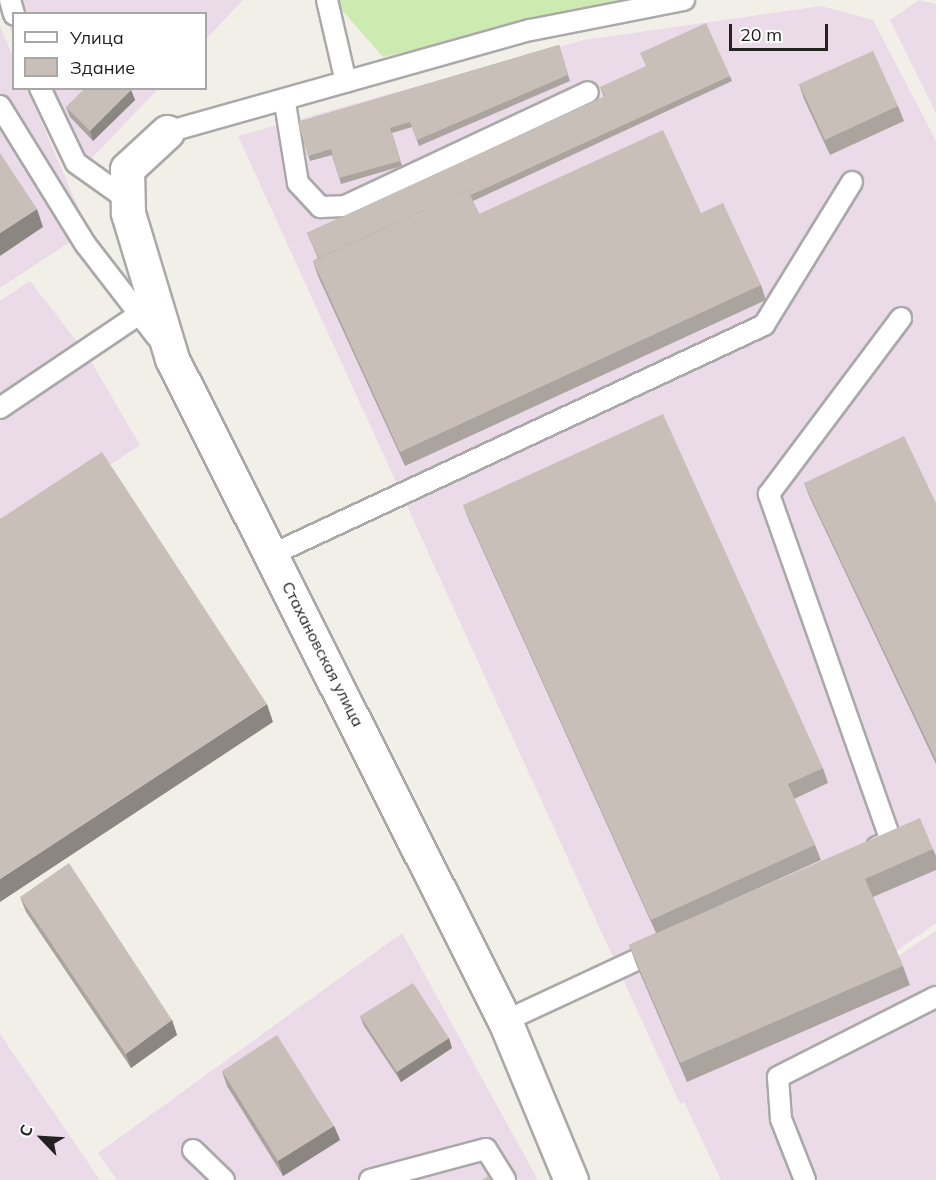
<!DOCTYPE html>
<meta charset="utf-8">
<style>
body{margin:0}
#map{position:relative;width:936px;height:1180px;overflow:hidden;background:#f2efe9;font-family:Mulish,sans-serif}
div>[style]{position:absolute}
.industrial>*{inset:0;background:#ebdbe8}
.grass>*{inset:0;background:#cdebb0}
.roads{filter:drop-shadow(2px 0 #a9a9a9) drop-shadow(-2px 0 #a9a9a9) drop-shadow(0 2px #a9a9a9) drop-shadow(0 -2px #a9a9a9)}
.lane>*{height:20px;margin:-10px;padding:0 10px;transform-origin:10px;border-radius:10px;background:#fff}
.street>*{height:33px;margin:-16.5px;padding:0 16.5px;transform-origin:16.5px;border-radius:16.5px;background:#fff}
.wall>*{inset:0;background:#aba49e}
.shaded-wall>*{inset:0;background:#8b8681}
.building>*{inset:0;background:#c7bfb8}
span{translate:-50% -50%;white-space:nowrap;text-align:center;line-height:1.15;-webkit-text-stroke:6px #fff;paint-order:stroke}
.street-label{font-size:16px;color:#222}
.legend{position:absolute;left:12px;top:12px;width:195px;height:78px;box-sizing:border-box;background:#fff;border:2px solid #a7a7a7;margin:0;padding:8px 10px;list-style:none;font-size:18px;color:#222}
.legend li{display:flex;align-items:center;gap:12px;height:30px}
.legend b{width:30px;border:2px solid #a7a7a7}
.north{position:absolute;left:12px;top:1108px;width:60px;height:60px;-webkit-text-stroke:4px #fff;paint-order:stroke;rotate:295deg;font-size:16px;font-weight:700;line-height:24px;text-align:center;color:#222}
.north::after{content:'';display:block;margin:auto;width:21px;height:27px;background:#222;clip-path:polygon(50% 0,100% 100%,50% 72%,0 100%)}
.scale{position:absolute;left:729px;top:24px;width:99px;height:27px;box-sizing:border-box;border:3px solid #222;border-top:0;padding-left:8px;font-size:18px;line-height:21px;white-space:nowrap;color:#222;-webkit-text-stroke:4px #fff;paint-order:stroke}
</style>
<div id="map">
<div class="industrial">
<i style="clip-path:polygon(0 0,243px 0,206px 39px,206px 14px,14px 14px,13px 37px)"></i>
<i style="clip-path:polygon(919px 0,936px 4px,936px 113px,890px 20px)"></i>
<i style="clip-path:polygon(821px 6px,873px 20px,936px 141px,936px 923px,781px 1033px,936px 931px,936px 1180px,721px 1180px,684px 1102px,680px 1104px,238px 136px,584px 40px)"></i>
<i style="clip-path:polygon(0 26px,13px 57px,14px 88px,27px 89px,88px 230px,0 288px)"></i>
<i style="clip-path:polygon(35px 89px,158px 89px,73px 178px)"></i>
<i style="clip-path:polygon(30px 281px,86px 353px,140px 445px,0 539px,0 301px)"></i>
<i style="clip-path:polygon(402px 933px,538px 1180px,117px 1180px,98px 1153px)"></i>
<i style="clip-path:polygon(0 1034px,100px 1180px,0 1180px)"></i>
</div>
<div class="grass">
<i style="clip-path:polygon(333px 0,637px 0,383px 57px)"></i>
</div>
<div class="roads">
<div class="lane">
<i style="left:10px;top:0;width:15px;rotate:74deg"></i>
<i style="left:327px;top:0;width:84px;rotate:77deg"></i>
<i style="left:40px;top:88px;width:83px;rotate:64.4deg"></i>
<i style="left:76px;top:163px;width:64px;rotate:35.4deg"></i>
<i style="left:285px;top:103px;width:81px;rotate:80.8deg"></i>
<i style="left:298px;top:183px;width:33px;rotate:47deg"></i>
<i style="left:320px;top:207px;width:25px;rotate:-2deg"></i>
<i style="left:345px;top:206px;width:268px;rotate:-25.1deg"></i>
<i style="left:0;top:106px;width:163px;rotate:58.3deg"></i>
<i style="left:86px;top:245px;width:116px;rotate:52.3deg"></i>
<i style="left:167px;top:132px;width:378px;rotate:-15.7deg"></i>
<i style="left:531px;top:30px;width:156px;rotate:-11.1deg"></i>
<i style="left:0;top:408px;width:170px;rotate:-34deg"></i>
<i style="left:273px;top:554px;width:542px;rotate:-25deg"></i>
<i style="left:764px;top:325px;width:168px;rotate:-58.4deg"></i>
<i style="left:877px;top:847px;width:15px;rotate:-23deg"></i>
<i style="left:891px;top:841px;width:368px;rotate:-109.4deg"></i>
<i style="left:769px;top:494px;width:220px;rotate:-53.1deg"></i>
<i style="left:505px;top:1021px;width:169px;rotate:-24.9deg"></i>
<i style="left:193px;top:1150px;width:43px;rotate:44.1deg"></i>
<i style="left:370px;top:1180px;width:120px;rotate:-15deg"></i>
<i style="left:486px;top:1149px;width:36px;rotate:58deg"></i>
<i style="left:805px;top:1180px;width:66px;rotate:-111.5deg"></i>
<i style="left:781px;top:1119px;width:42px;rotate:-94.1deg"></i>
<i style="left:778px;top:1077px;width:177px;rotate:-26.9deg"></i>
</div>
<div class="street">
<i style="left:167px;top:132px;width:54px;rotate:137.2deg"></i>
<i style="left:127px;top:169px;width:44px;rotate:88.7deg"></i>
<i style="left:128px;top:213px;width:152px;rotate:73.2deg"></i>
<i style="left:172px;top:359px;width:741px;rotate:63.3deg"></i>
<i style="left:505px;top:1021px;width:172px;rotate:67.5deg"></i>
</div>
</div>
<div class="wall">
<i style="clip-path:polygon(559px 45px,570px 81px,419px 146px,412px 127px,392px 133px,402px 166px,341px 184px,332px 155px,310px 161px,298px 122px)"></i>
<i style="clip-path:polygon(730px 76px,732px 81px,473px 201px,479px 214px,701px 213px,761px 285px,766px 300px,405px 466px,318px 276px,313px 261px,318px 258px,307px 233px,604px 97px,600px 87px)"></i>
<i style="clip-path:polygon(799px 84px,898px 106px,904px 121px,830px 155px,804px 99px)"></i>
<i style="clip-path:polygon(131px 90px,135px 100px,93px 141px,70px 117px,66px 107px)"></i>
<i style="clip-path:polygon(804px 483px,936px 503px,936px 764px,810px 498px)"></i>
<i style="clip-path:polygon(463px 505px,823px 768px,828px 783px,794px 799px,815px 845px,821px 860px,723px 904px,933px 849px,936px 856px,936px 870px,873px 897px,903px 966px,910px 985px,687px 1082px,636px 964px,629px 945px,656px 933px,469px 520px)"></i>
<i style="clip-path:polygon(20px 897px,172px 1020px,177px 1035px,131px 1068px,26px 912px)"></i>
<i style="clip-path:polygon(360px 1016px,452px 1048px,401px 1082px,364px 1026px)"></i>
<i style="clip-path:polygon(222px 1071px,334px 1126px,340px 1140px,283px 1176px,227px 1086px)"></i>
</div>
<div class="shaded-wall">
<i style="clip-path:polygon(131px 90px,135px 100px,93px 141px,90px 131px)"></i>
<i style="clip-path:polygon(37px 209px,43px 227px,0 256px,0 233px)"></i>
<i style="clip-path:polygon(267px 704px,273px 722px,0 902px,0 879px)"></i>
<i style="clip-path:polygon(172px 1020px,177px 1035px,131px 1068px,126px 1054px)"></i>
<i style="clip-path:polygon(449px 1038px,452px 1048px,401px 1082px,397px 1072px)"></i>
<i style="clip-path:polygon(334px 1126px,340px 1140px,283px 1176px,278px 1161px)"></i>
</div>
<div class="building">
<i style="clip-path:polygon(706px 23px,730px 76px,471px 195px,468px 190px,319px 258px,307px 233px,605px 96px,600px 87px,646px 66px,640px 53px)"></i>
<i style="clip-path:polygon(559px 45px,568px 75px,417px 140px,410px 122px,390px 128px,400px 161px,339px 178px,331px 149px,308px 156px,298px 122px)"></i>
<i style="clip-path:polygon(873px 51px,898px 106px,825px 140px,799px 84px)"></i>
<i style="clip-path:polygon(85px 88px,130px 88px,131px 90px,90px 131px,66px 107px)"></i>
<i style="clip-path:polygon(663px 130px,701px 213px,723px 203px,761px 285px,400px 452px,313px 261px,468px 190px,479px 214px)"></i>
<i style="clip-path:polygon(0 153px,37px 209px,0 233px)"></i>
<i style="clip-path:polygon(663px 414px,823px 768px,788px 784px,815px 845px,651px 920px,463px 505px)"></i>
<i style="clip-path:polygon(904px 436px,936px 503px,936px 760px,804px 483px)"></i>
<i style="clip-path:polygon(102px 452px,267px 704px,0 879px,0 519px)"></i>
<i style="clip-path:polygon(920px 818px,933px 849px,865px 879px,903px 966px,680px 1063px,629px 945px)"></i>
<i style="clip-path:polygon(69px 863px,172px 1020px,126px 1054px,20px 897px)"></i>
<i style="clip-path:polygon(413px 983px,449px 1038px,397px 1072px,360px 1016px)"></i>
<i style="clip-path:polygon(277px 1035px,334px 1126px,278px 1161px,222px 1071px)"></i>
<i style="clip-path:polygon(488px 1176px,490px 1180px,482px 1180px)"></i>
</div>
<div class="street-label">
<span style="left:323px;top:654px;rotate:63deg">Стахановская улица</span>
</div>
<ul class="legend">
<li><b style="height:8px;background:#fff"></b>Улица</li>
<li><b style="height:16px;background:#c7bfb8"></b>Здание</li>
</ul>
<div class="north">С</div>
<div class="scale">20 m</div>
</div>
